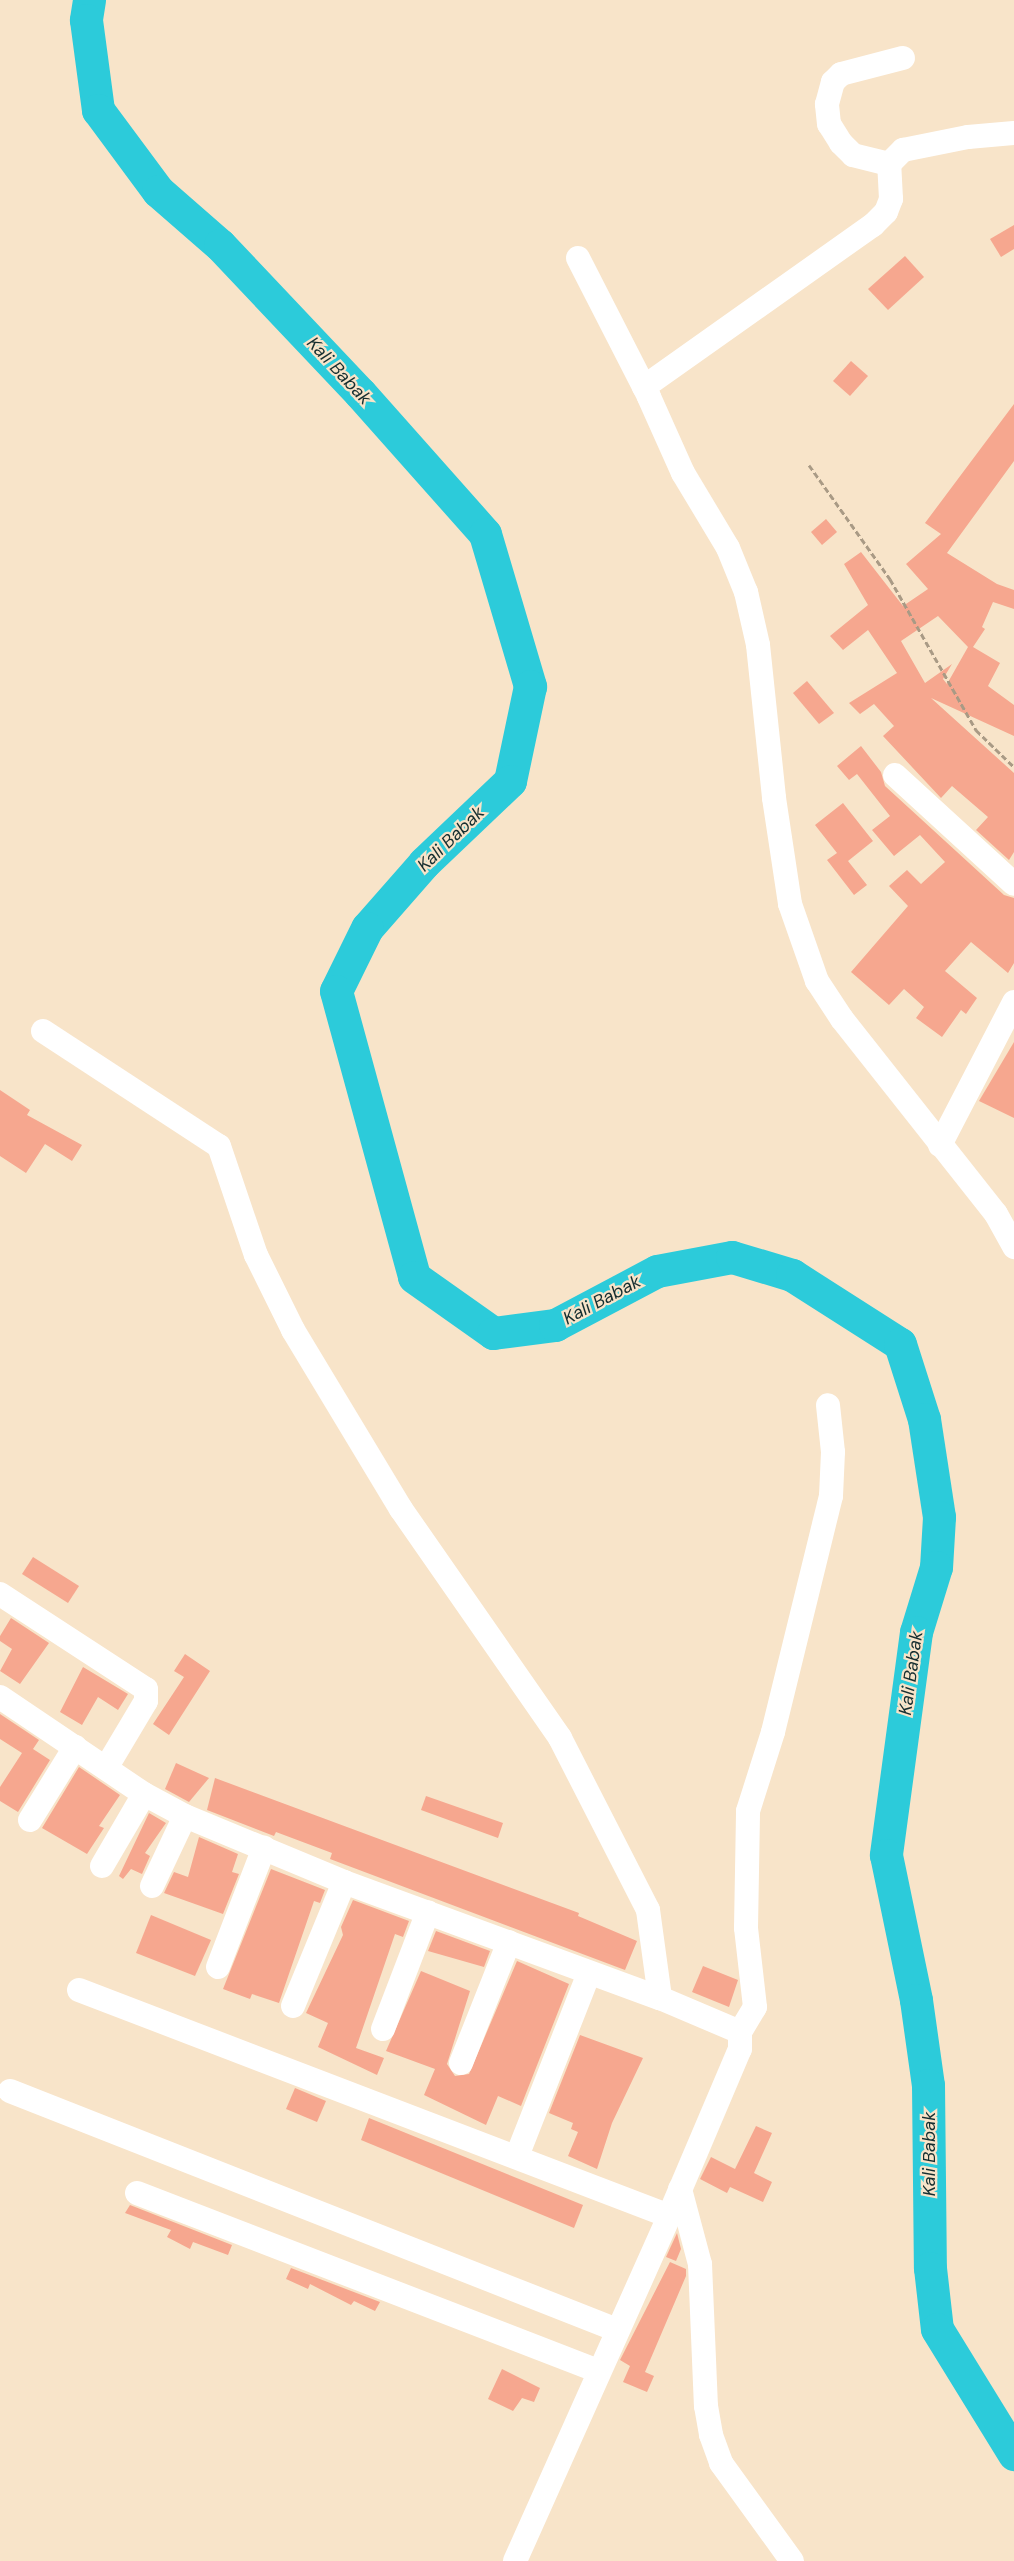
<!DOCTYPE html>
<style>
body{margin:0}
#map{position:relative;width:1014px;height:2561px;overflow:hidden;background:#f8e4c9;font-family:"DM Sans",sans-serif}
div>[style]{position:absolute}
.river>*{height:33px;margin:-16.5px;padding:0 16.5px;transform-origin:16.5px;border-radius:16.5px;background:#2ccbda}
.building>*{inset:0;background:#f6a78f}
.path>*{height:3px;margin-top:-1.5px;transform-origin:0;background:repeating-linear-gradient(90deg,#a99a85 0 6px,transparent 0 9px)}
.minor>*{height:24px;margin:-12px;padding:0 12px;transform-origin:12px;border-radius:12px;background:#fff}
span{translate:-50% -50%;white-space:nowrap;text-align:center;line-height:1.15;-webkit-text-stroke:4.5px #f8e4c9;paint-order:stroke}
.water-label{font-size:18px;color:#152e30;font-style:italic}
</style>
<div id="map">
<div class="river">
<i style="left:89px;top:0;width:20px;rotate:99deg"></i>
<i style="left:86px;top:20px;width:91px;rotate:82.4deg"></i>
<i style="left:98px;top:110px;width:101px;rotate:53.5deg"></i>
<i style="left:158px;top:191px;width:82px;rotate:41.1deg"></i>
<i style="left:220px;top:245px;width:204px;rotate:46.6deg"></i>
<i style="left:360px;top:393px;width:188px;rotate:48.4deg"></i>
<i style="left:485px;top:534px;width:159px;rotate:73.5deg"></i>
<i style="left:530px;top:686px;width:97px;rotate:101.9deg"></i>
<i style="left:510px;top:781px;width:119px;rotate:136.4deg"></i>
<i style="left:424px;top:863px;width:86px;rotate:131.2deg"></i>
<i style="left:367px;top:928px;width:70px;rotate:116.2deg"></i>
<i style="left:336px;top:991px;width:296px;rotate:74.7deg"></i>
<i style="left:414px;top:1277px;width:97px;rotate:35.3deg"></i>
<i style="left:493px;top:1333px;width:63px;rotate:-7.4deg"></i>
<i style="left:555px;top:1325px;width:115px;rotate:-27.9deg"></i>
<i style="left:657px;top:1271px;width:76px;rotate:-10.6deg"></i>
<i style="left:732px;top:1257px;width:63px;rotate:16.7deg"></i>
<i style="left:792px;top:1275px;width:128px;rotate:32.6deg"></i>
<i style="left:900px;top:1344px;width:79px;rotate:72.3deg"></i>
<i style="left:924px;top:1419px;width:99px;rotate:81.3deg"></i>
<i style="left:939px;top:1517px;width:50px;rotate:93.4deg"></i>
<i style="left:936px;top:1567px;width:68px;rotate:107.1deg"></i>
<i style="left:916px;top:1632px;width:225px;rotate:97.7deg"></i>
<i style="left:886px;top:1855px;width:148px;rotate:78.3deg"></i>
<i style="left:916px;top:2000px;width:86px;rotate:82deg"></i>
<i style="left:928px;top:2085px;width:183px;rotate:89.4deg"></i>
<i style="left:930px;top:2268px;width:61px;rotate:83.5deg"></i>
<i style="left:937px;top:2329px;width:147px;rotate:58.4deg"></i>
</div>
<div class="building">
<i style="clip-path:polygon(1014px 225px,1014px 249px,1001px 257px,990px 239px)"></i>
<i style="clip-path:polygon(905px 256px,924px 277px,888px 310px,868px 289px)"></i>
<i style="clip-path:polygon(851px 361px,868px 376px,850px 396px,833px 381px)"></i>
<i style="clip-path:polygon(evenodd,1014px 404px,1014px 461px,947px 553px,997px 584px,1014px 590px,1014px 609px,993px 602px,982px 627px,985px 629px,973px 647px,1000px 663px,988px 686px,1014px 705px,1014px 736px,931px 698px,1014px 773px,1014px 852px,1009px 860px,976px 830px,988px 817px,952px 786px,941px 798px,883px 736px,894px 726px,874px 704px,860px 714px,849px 703px,897px 673px,868px 630px,843px 650px,830px 636px,868px 605px,844px 564px,861px 552px,903px 606px,928px 589px,906px 564px,941px 534px,925px 523px,1014px 404px,938px 616px,968px 647px,947px 684px,943px 679px,952px 664px,925px 683px,901px 641px,938px 616px)"></i>
<i style="clip-path:polygon(826px 519px,837px 532px,822px 545px,811px 532px)"></i>
<i style="clip-path:polygon(807px 681px,834px 713px,819px 724px,793px 693px)"></i>
<i style="clip-path:polygon(861px 746px,881px 772px,885px 786px,1004px 895px,1014px 898px,1014px 963px,1008px 973px,971px 942px,945px 971px,977px 998px,966px 1014px,961px 1010px,942px 1037px,916px 1018px,924px 1007px,904px 989px,889px 1005px,851px 972px,908px 906px,889px 886px,907px 870px,921px 884px,945px 862px,920px 835px,894px 856px,872px 830px,890px 816px,857px 774px,849px 780px,837px 766px)"></i>
<i style="clip-path:polygon(843px 803px,873px 841px,848px 861px,867px 885px,854px 895px,827px 860px,837px 853px,815px 825px)"></i>
<i style="clip-path:polygon(1014px 1042px,1014px 1118px,979px 1101px)"></i>
<i style="clip-path:polygon(0 1090px,30px 1110px,27px 1115px,82px 1145px,72px 1161px,45px 1144px,26px 1173px,0 1156px)"></i>
<i style="clip-path:polygon(33px 1557px,79px 1586px,68px 1603px,22px 1574px)"></i>
<i style="clip-path:polygon(11px 1618px,49px 1643px,20px 1684px,0 1671px,12px 1649px,0 1641px,0 1636px)"></i>
<i style="clip-path:polygon(185px 1654px,210px 1671px,169px 1735px,153px 1724px,184px 1677px,174px 1671px)"></i>
<i style="clip-path:polygon(83px 1667px,128px 1694px,118px 1710px,98px 1697px,82px 1725px,60px 1712px)"></i>
<i style="clip-path:polygon(0 1714px,39px 1740px,33px 1749px,50px 1760px,18px 1812px,0 1801px,0 1787px,22px 1753px,0 1739px)"></i>
<i style="clip-path:polygon(176px 1763px,209px 1778px,189px 1802px,165px 1789px)"></i>
<i style="clip-path:polygon(79px 1767px,120px 1795px,99px 1826px,104px 1828px,87px 1854px,42px 1828px)"></i>
<i style="clip-path:polygon(215px 1778px,579px 1913px,578px 1916px,637px 1941px,625px 1970px,330px 1859px,332px 1853px,276px 1832px,274px 1836px,207px 1810px)"></i>
<i style="clip-path:polygon(426px 1796px,503px 1823px,498px 1838px,421px 1810px)"></i>
<i style="clip-path:polygon(149px 1813px,166px 1823px,145px 1853px,150px 1856px,142px 1874px,131px 1869px,123px 1879px,119px 1876px)"></i>
<i style="clip-path:polygon(199px 1837px,238px 1854px,232px 1872px,239px 1874px,223px 1914px,164px 1893px,174px 1872px,188px 1877px)"></i>
<i style="clip-path:polygon(271px 1869px,325px 1890px,320px 1903px,314px 1901px,279px 2003px,252px 1994px,250px 1999px,223px 1989px)"></i>
<i style="clip-path:polygon(353px 1900px,409px 1921px,403px 1937px,395px 1934px,356px 2048px,384px 2058px,377px 2075px,318px 2047px,328px 2023px,306px 2013px,343px 1935px,341px 1927px)"></i>
<i style="clip-path:polygon(151px 1915px,211px 1940px,195px 1976px,136px 1953px)"></i>
<i style="clip-path:polygon(436px 1931px,490px 1951px,484px 1967px,428px 1951px)"></i>
<i style="clip-path:polygon(517px 1961px,569px 1984px,521px 2106px,498px 2096px,486px 2125px,424px 2095px,435px 2069px,386px 2051px,421px 1971px,470px 1991px,447px 2064px,455px 2076px,469px 2074px)"></i>
<i style="clip-path:polygon(703px 1966px,738px 1980px,729px 2007px,692px 1992px)"></i>
<i style="clip-path:polygon(580px 2035px,643px 2058px,612px 2123px,597px 2169px,568px 2156px,578px 2132px,571px 2129px,573px 2123px,549px 2113px)"></i>
<i style="clip-path:polygon(295px 2088px,326px 2101px,317px 2122px,286px 2109px)"></i>
<i style="clip-path:polygon(369px 2118px,583px 2205px,574px 2228px,361px 2140px)"></i>
<i style="clip-path:polygon(756px 2126px,772px 2133px,754px 2173px,772px 2182px,763px 2202px,730px 2187px,727px 2193px,700px 2179px,711px 2157px,735px 2169px)"></i>
<i style="clip-path:polygon(130px 2205px,232px 2245px,228px 2255px,193px 2242px,190px 2249px,167px 2237px,171px 2230px,125px 2213px)"></i>
<i style="clip-path:polygon(677px 2233px,681px 2249px,676px 2261px,666px 2257px)"></i>
<i style="clip-path:polygon(670px 2262px,686px 2269px,686px 2276px,645px 2372px,654px 2376px,647px 2392px,623px 2382px,630px 2366px,620px 2360px)"></i>
<i style="clip-path:polygon(291px 2268px,380px 2302px,375px 2311px,354px 2301px,351px 2305px,310px 2284px,308px 2289px,286px 2279px)"></i>
<i style="clip-path:polygon(502px 2369px,540px 2388px,534px 2402px,522px 2398px,513px 2411px,488px 2399px)"></i>
</div>
<div class="path">
<i style="left:809px;top:465px;width:140px;rotate:54.6deg"></i>
<i style="left:890px;top:579px;width:174px;rotate:60.3deg"></i>
<i style="left:976px;top:730px;width:53px;rotate:44.2deg"></i>
</div>
<div class="minor">
<i style="left:889px;top:164px;width:37px;rotate:-166deg"></i>
<i style="left:853px;top:155px;width:17px;rotate:-135deg"></i>
<i style="left:841px;top:143px;width:22px;rotate:-122deg"></i>
<i style="left:829px;top:124px;width:20px;rotate:-96deg"></i>
<i style="left:827px;top:104px;width:23px;rotate:-75deg"></i>
<i style="left:833px;top:82px;width:11px;rotate:-45deg"></i>
<i style="left:841px;top:74px;width:64px;rotate:-14.5deg"></i>
<i style="left:578px;top:258px;width:156px;rotate:62.9deg"></i>
<i style="left:649px;top:397px;width:83px;rotate:65.9deg"></i>
<i style="left:683px;top:473px;width:87px;rotate:59deg"></i>
<i style="left:728px;top:548px;width:48px;rotate:67.8deg"></i>
<i style="left:746px;top:592px;width:54px;rotate:77.2deg"></i>
<i style="left:758px;top:645px;width:154px;rotate:84deg"></i>
<i style="left:774px;top:798px;width:107px;rotate:81.4deg"></i>
<i style="left:790px;top:904px;width:82px;rotate:70.7deg"></i>
<i style="left:817px;top:981px;width:45px;rotate:56.7deg"></i>
<i style="left:842px;top:1019px;width:248px;rotate:51.7deg"></i>
<i style="left:996px;top:1214px;width:38px;rotate:61deg"></i>
<i style="left:644px;top:387px;width:281px;rotate:-35.3deg"></i>
<i style="left:873px;top:225px;width:18px;rotate:-45deg"></i>
<i style="left:886px;top:212px;width:14px;rotate:-69deg"></i>
<i style="left:891px;top:199px;width:35px;rotate:-93deg"></i>
<i style="left:889px;top:164px;width:20px;rotate:-45deg"></i>
<i style="left:903px;top:150px;width:66px;rotate:-11.3deg"></i>
<i style="left:968px;top:137px;width:46px;rotate:-5deg"></i>
<i style="left:895px;top:775px;width:161px;rotate:42.5deg"></i>
<i style="left:43px;top:1031px;width:210px;rotate:33.2deg"></i>
<i style="left:219px;top:1146px;width:115px;rotate:71.3deg"></i>
<i style="left:256px;top:1255px;width:84px;rotate:63.7deg"></i>
<i style="left:293px;top:1330px;width:209px;rotate:58.9deg"></i>
<i style="left:401px;top:1509px;width:279px;rotate:55.2deg"></i>
<i style="left:560px;top:1738px;width:193px;rotate:62.9deg"></i>
<i style="left:648px;top:1910px;width:89px;rotate:82.2deg"></i>
<i style="left:940px;top:1145px;width:161px;rotate:-62.6deg"></i>
<i style="left:0;top:1594px;width:174px;rotate:33.1deg"></i>
<i style="left:146px;top:1689px;width:12px;rotate:90deg"></i>
<i style="left:146px;top:1701px;width:78px;rotate:120.8deg"></i>
<i style="left:0;top:1697px;width:174px;rotate:34deg"></i>
<i style="left:144px;top:1794px;width:47px;rotate:28.2deg"></i>
<i style="left:185px;top:1816px;width:172px;rotate:22.5deg"></i>
<i style="left:344px;top:1882px;width:337px;rotate:20.2deg"></i>
<i style="left:660px;top:1998px;width:87px;rotate:23deg"></i>
<i style="left:30px;top:1820px;width:86px;rotate:-58.3deg"></i>
<i style="left:102px;top:1866px;width:83px;rotate:-59.7deg"></i>
<i style="left:152px;top:1886px;width:77px;rotate:-64.8deg"></i>
<i style="left:218px;top:1967px;width:128px;rotate:-68.9deg"></i>
<i style="left:79px;top:1990px;width:632px;rotate:20.96deg"></i>
<i style="left:293px;top:2006px;width:134px;rotate:-67.6deg"></i>
<i style="left:383px;top:2029px;width:125px;rotate:-69deg"></i>
<i style="left:461px;top:2063px;width:130px;rotate:-68.4deg"></i>
<i style="left:10px;top:2091px;width:652px;rotate:21.49deg"></i>
<i style="left:517px;top:2156px;width:197px;rotate:-68.5deg"></i>
<i style="left:680px;top:2189px;width:78px;rotate:75.1deg"></i>
<i style="left:700px;top:2264px;width:142px;rotate:87.6deg"></i>
<i style="left:706px;top:2406px;width:29px;rotate:80deg"></i>
<i style="left:711px;top:2435px;width:30px;rotate:70deg"></i>
<i style="left:721px;top:2463px;width:121px;rotate:54.1deg"></i>
<i style="left:137px;top:2193px;width:494px;rotate:21.1deg"></i>
<i style="left:515px;top:2561px;width:378px;rotate:-65.9deg"></i>
<i style="left:669px;top:2216px;width:181px;rotate:-67deg"></i>
<i style="left:740px;top:2049px;width:17px;rotate:-90deg"></i>
<i style="left:740px;top:2032px;width:29px;rotate:-59deg"></i>
<i style="left:755px;top:2007px;width:80px;rotate:-96.5deg"></i>
<i style="left:746px;top:1928px;width:117px;rotate:-89deg"></i>
<i style="left:748px;top:1811px;width:83px;rotate:-72.4deg"></i>
<i style="left:773px;top:1732px;width:243px;rotate:-76.2deg"></i>
<i style="left:831px;top:1496px;width:44px;rotate:-87.4deg"></i>
<i style="left:833px;top:1452px;width:47px;rotate:-96.1deg"></i>
</div>
<div class="water-label">
<span style="left:339px;top:371px;rotate:47deg">Kali Babak</span>
<span style="left:451px;top:839px;rotate:-44deg">Kali Babak</span>
<span style="left:602px;top:1300px;rotate:-28deg">Kali Babak</span>
<span style="left:911px;top:1673px;rotate:-82deg">Kali Babak</span>
<span style="left:929px;top:2154px;rotate:-90deg">Kali Babak</span>
</div>
</div>
